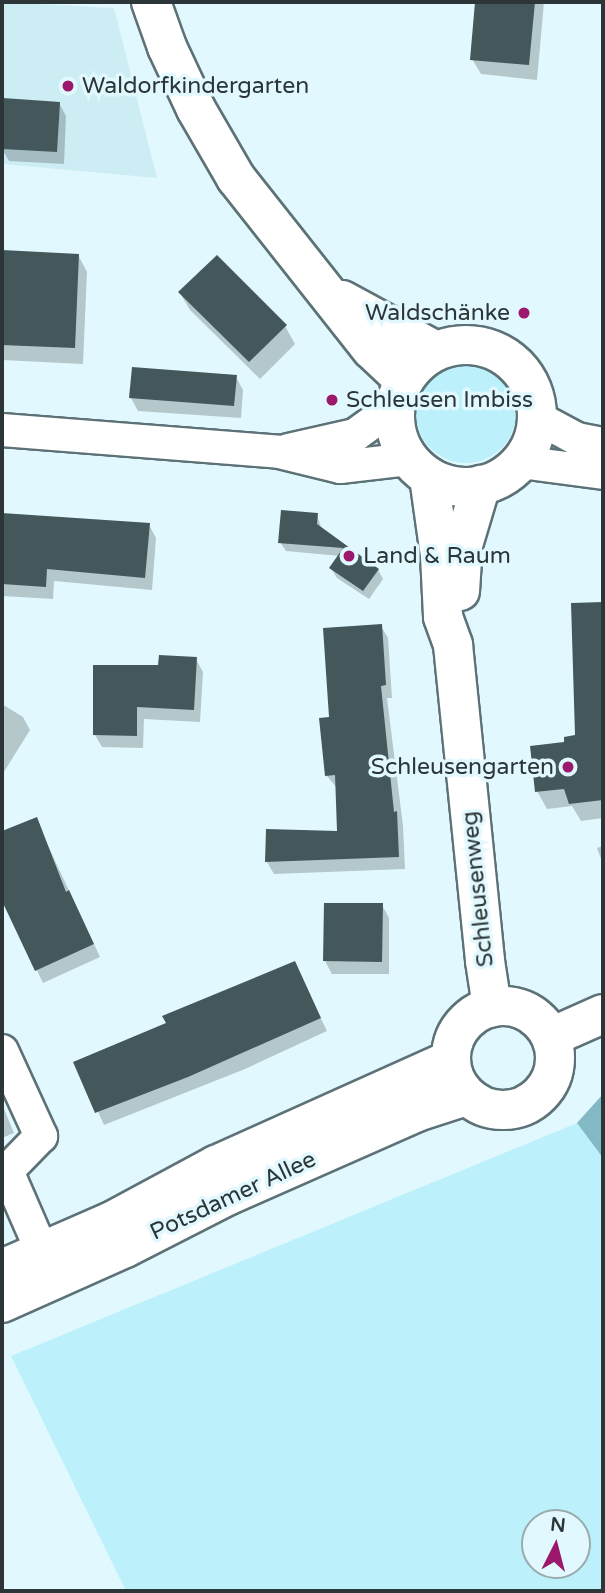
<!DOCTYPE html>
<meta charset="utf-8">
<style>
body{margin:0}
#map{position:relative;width:605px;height:1593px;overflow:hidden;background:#e1f9fe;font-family:"Varela Round",sans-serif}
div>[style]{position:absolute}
.built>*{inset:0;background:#cdedf4}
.green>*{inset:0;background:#bcf1fc}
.round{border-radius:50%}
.forest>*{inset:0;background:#83b9c4}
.shadow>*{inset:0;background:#0003}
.building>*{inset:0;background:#44585c}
.roads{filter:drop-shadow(2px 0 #5d7277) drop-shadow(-2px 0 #5d7277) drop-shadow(0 2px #5d7277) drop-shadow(0 -2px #5d7277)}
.street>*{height:32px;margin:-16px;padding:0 16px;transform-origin:16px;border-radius:16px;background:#fff}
.secondary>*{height:38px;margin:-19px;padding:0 19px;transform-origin:19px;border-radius:19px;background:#fff}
.secondary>.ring{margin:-19px;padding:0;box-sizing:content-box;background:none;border:38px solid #fff;border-radius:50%}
.dots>*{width:19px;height:19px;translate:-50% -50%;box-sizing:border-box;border:4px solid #e1f9fe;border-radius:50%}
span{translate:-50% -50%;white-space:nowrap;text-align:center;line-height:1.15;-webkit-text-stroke:7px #e1f9fe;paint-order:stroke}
.poi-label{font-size:23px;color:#2c3537}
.left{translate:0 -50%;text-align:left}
.right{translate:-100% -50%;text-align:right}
.street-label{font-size:23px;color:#2c3537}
.frame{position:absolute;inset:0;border:4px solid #2c3537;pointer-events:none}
.north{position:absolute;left:521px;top:1509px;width:70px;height:70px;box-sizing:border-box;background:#e1f9fe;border:2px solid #99abae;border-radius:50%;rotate:6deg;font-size:19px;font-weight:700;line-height:28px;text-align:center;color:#2c3537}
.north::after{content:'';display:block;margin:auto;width:24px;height:32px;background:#9b186c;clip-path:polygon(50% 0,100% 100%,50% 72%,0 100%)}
</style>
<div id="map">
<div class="built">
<i style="clip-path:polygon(2px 2px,114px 8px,157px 178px,2px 164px)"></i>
</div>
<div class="green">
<i class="round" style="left:416px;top:363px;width:100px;height:100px"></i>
<i style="clip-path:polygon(evenodd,577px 1123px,603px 1158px,603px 1591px,126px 1591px,11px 1356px,577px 1123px,535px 1523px,577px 1523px,577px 1565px,535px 1565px,535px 1523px)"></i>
</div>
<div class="forest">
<i style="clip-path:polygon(603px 1094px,603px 1158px,577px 1123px)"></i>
</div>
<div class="shadow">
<i style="clip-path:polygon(477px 2px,544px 2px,537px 80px,481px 74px,472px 59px)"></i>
<i style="clip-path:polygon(4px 100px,59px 103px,66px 116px,64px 164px,9px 161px,2px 149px)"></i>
<i style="clip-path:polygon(2px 252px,78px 255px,87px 272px,83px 364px,2px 360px)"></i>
<i style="clip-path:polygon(180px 293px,285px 326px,295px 344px,260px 379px,190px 310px)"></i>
<i style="clip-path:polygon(236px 377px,243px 390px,241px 418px,138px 411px,131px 398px)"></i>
<i style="clip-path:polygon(2px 515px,149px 525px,156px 538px,152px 590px,54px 581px,53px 599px,2px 596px)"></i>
<i style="clip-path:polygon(317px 515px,322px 530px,378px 570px,383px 579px,369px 599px,337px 578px,331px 568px,340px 556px,286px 551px,280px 542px)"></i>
<i style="clip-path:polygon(603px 604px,603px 818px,581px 821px,572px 806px,547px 809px,537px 791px,566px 744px,577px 737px,573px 605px)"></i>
<i style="clip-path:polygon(381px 626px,388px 638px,392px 698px,387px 698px,403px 826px,405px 869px,274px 874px,267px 862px,339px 833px,337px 788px,327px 776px,331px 719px)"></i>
<i style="clip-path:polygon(196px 659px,203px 672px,200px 722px,144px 719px,143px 748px,102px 747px,95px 735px,160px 666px)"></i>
<i style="clip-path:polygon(2px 704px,23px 717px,30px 730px,2px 775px)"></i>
<i style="clip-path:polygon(36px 820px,100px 957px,43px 983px,2px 897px,2px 833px)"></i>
<i style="clip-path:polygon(603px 846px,603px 864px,597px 848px)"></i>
<i style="clip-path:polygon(382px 905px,389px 918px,389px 974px,332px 974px,325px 961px)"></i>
<i style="clip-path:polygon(294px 963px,327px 1031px,245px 1069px,104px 1125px,76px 1063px,168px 1024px)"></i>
<i style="clip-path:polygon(2px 1104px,14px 1133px,2px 1138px)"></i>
</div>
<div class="building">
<i style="clip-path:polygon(475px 2px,535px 2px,529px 65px,470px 60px)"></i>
<i style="clip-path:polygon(3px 98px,60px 102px,57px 152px,2px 149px)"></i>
<i style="clip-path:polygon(2px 250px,79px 254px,75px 348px,2px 345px)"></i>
<i style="clip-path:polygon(217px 255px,287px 325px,249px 362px,178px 292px)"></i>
<i style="clip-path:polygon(132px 367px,237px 375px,234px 406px,129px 398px)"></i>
<i style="clip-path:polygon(281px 510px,318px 513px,317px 524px,379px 569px,363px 591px,329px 568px,343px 548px,278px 543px)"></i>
<i style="clip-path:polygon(2px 513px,150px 523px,145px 578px,47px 569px,46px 587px,2px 584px)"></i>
<i style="clip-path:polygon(603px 602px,603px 800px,569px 804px,564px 789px,535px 792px,530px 746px,564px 742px,564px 737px,575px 735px,571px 603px)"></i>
<i style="clip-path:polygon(382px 624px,386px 685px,381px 686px,394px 812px,397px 811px,399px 857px,265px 862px,266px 829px,337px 831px,335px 775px,325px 776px,319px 718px,329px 717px,323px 628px)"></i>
<i style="clip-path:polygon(159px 655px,197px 657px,194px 710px,137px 707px,137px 736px,93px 735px,93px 665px,158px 665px)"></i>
<i style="clip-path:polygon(37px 817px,66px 892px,69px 890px,94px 944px,35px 971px,2px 901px,2px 831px)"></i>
<i style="clip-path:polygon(324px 903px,383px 903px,382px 962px,323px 961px)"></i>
<i style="clip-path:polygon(295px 961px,321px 1018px,188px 1077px,95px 1113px,73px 1062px,166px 1023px,162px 1016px)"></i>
</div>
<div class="roads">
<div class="street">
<i style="left:538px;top:418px;width:44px;rotate:28.3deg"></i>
<i style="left:577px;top:439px;width:26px;rotate:11deg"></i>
<i style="left:2px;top:430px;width:278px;rotate:4.5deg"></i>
<i style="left:279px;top:452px;width:63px;rotate:13.8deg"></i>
<i style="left:340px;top:467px;width:69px;rotate:-6.6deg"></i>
<i style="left:288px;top:450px;width:69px;rotate:-12.6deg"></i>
<i style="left:355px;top:435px;width:49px;rotate:-35.9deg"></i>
<i style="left:520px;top:462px;width:84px;rotate:7.5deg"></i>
<i style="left:2px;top:1051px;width:94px;rotate:65.4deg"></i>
<i style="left:41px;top:1136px;width:49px;rotate:134.2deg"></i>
<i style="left:7px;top:1171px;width:110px;rotate:66.5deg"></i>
</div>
<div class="secondary">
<i style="left:151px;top:2px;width:48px;rotate:70.4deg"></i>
<i style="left:167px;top:47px;width:68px;rotate:64.9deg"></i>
<i style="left:196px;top:109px;width:80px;rotate:59.9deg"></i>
<i style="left:236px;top:178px;width:219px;rotate:51.7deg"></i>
<i style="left:372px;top:350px;width:44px;rotate:43.2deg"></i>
<i style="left:342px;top:300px;width:107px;rotate:28.5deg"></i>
<i class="ring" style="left:395px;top:345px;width:104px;height:104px"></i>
<i style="left:429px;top:477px;width:79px;rotate:82deg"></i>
<i style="left:440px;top:555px;width:62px;rotate:87.2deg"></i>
<i style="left:443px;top:617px;width:30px;rotate:70deg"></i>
<i style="left:453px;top:645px;width:318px;rotate:84.2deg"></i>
<i style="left:485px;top:961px;width:47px;rotate:81.3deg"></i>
<i style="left:460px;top:591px;width:46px;rotate:-86.3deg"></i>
<i style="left:463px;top:545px;width:63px;rotate:-73.3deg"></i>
<i class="ring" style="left:451px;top:1006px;width:66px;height:66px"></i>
<i style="left:551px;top:1037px;width:57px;rotate:-23.9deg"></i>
<i style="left:2px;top:1269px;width:120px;rotate:-23.6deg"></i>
<i style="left:112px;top:1221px;width:118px;rotate:-28.3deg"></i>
<i style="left:216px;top:1165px;width:256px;rotate:-24.2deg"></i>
<i style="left:2px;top:1303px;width:135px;rotate:-24.1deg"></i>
<i style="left:125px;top:1248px;width:117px;rotate:-27deg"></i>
<i style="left:229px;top:1195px;width:206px;rotate:-23.8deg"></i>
<i style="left:417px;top:1112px;width:52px;rotate:-18.1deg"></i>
</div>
</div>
<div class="dots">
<i style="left:68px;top:86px;background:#9b186c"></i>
<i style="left:524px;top:313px;background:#9b186c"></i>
<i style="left:332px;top:400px;background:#9b186c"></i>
<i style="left:349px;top:556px;background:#9b186c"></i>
<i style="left:568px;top:767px;background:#9b186c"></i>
</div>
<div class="poi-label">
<span class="left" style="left:82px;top:86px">Waldorfkindergarten</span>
<span class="right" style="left:510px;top:313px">Waldschänke</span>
<span class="left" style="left:346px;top:400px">Schleusen Imbiss</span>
<span class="left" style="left:363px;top:556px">Land &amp; Raum</span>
<span class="right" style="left:554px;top:767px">Schleusengarten</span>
</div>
<div class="street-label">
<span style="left:478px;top:889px;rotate:-96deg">Schleusenweg</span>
<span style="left:233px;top:1196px;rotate:-25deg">Potsdamer Allee</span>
</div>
<div class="frame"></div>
<div class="north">N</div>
</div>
